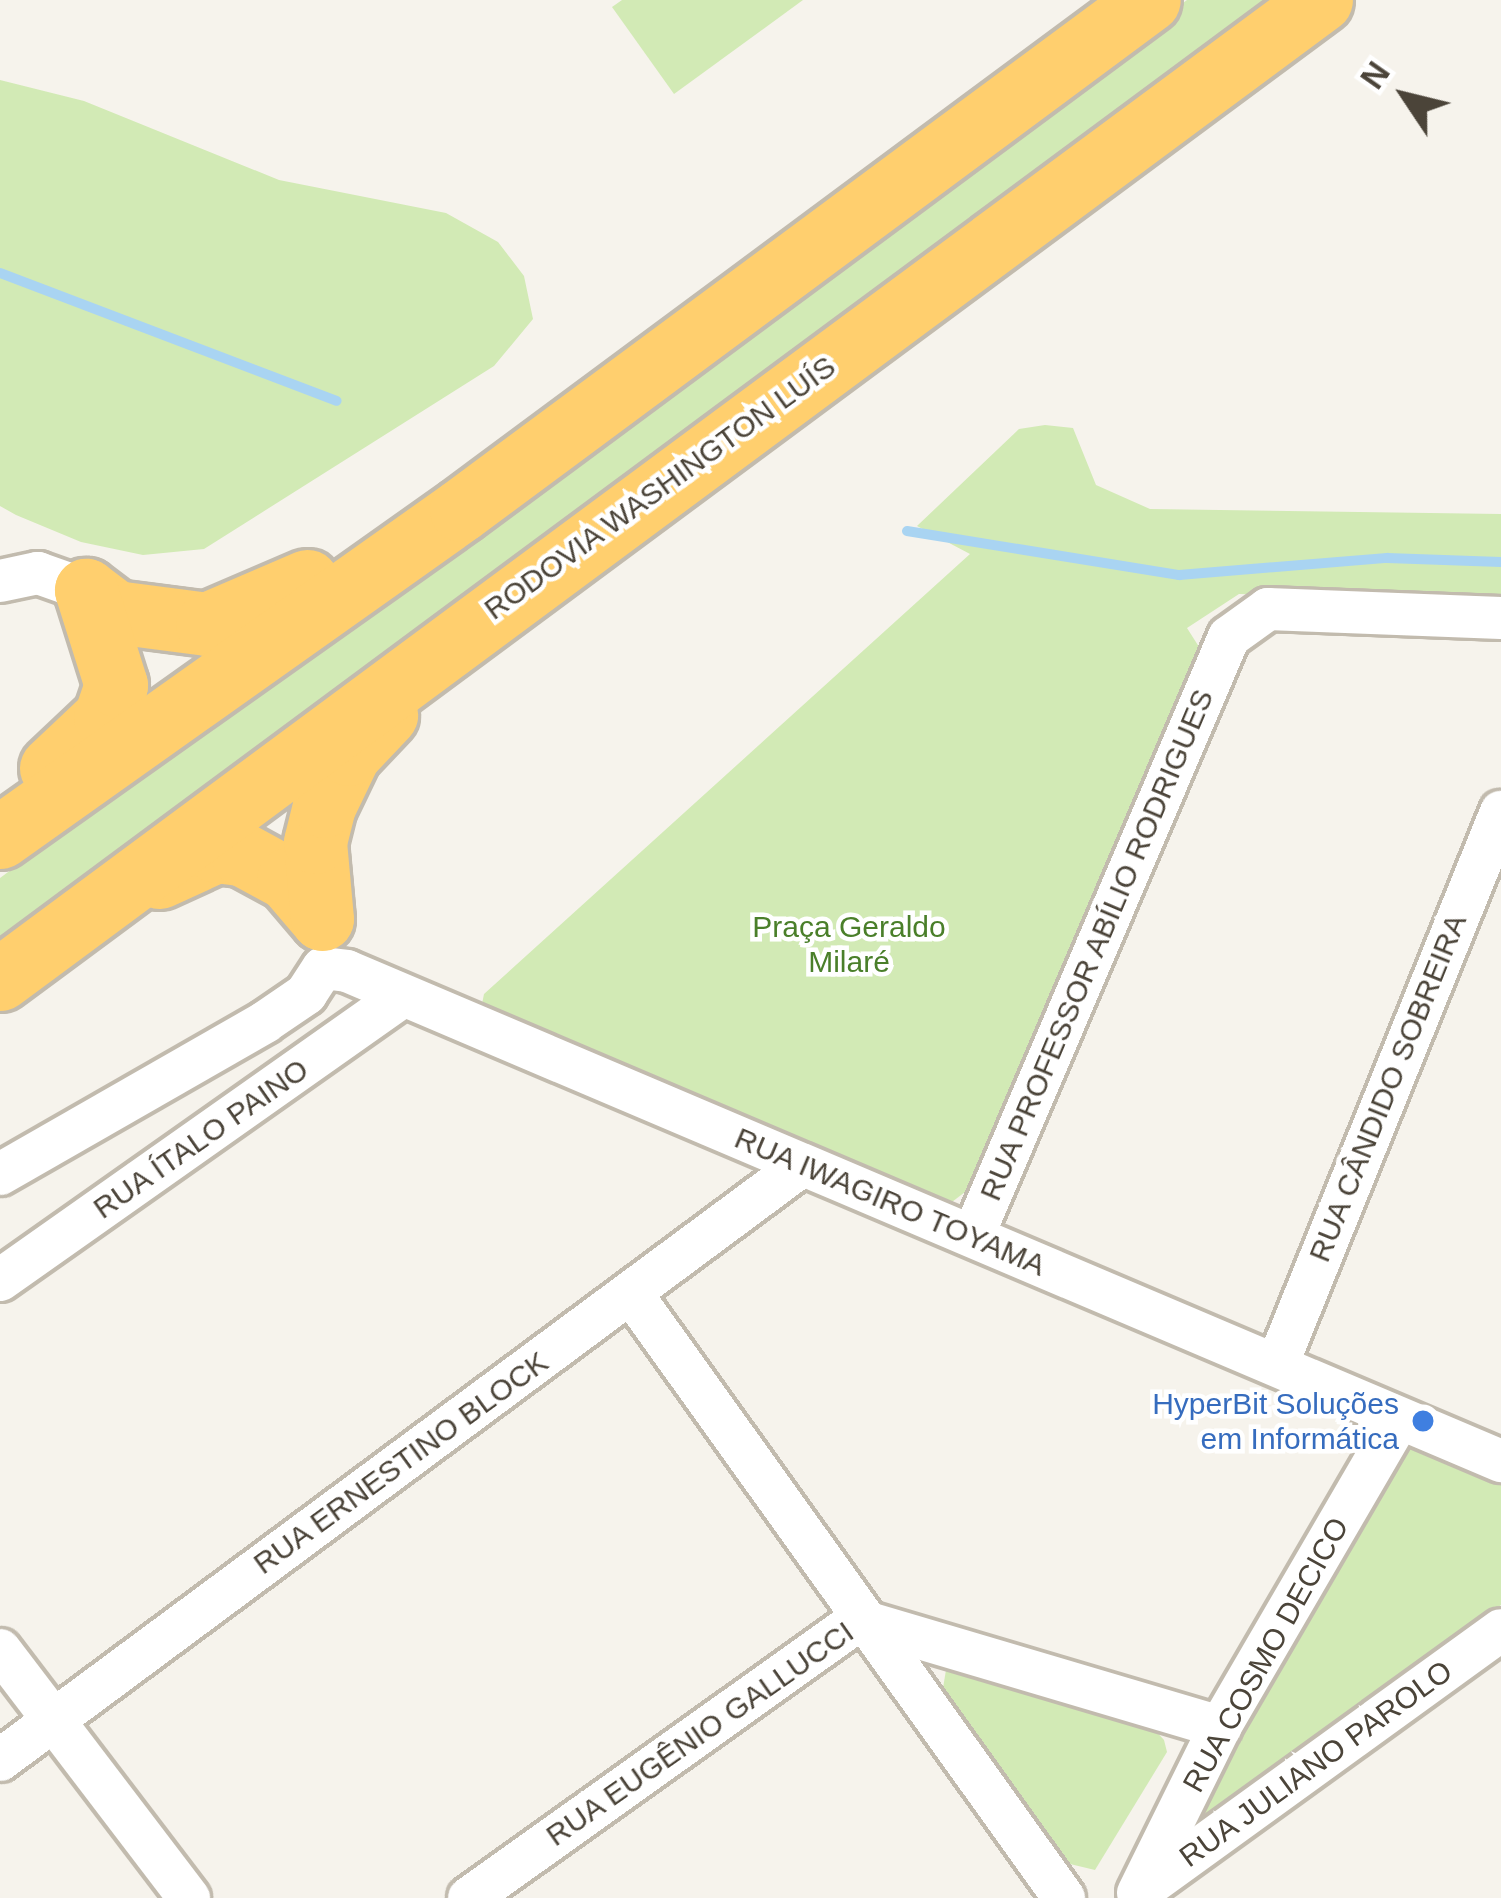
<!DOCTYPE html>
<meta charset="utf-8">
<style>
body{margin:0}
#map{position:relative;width:1501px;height:1898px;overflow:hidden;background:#f6f3ec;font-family:Helvetica,sans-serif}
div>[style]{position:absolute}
.green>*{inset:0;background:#d2eab5}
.stream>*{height:10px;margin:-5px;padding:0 5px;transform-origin:5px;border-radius:5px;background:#a9d4f2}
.roads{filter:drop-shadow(3px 0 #c2bbae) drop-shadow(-3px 0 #c2bbae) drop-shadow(0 3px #c2bbae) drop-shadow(0 -3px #c2bbae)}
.minor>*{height:42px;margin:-21px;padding:0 21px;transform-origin:21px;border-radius:21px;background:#fff}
.highway>*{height:63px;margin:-31.5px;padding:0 31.5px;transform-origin:31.5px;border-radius:31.5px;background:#ffcf6e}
.dots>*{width:33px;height:33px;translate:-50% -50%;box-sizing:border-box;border:6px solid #fff;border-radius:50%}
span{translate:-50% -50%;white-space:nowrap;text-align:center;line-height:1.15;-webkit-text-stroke:9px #fff;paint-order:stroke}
.street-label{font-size:30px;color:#4b4439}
.park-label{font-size:30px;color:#4a7f2a}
.shop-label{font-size:30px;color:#366cbe}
.right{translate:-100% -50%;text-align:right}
.north{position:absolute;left:1345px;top:36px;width:120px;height:120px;-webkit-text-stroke:9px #fff;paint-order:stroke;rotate:305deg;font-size:33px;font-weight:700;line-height:48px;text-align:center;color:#4b4439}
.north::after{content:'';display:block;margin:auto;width:42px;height:54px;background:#4b4439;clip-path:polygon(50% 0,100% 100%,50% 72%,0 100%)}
</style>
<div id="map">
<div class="green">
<i style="clip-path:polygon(622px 0,803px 0,674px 94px,612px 7px)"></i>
<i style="clip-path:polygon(1187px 0,1291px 0,0 950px,0 878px)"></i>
<i style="clip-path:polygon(0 80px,84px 101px,279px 180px,446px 213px,498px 242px,524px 276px,533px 319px,494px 366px,204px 549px,143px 555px,81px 542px,16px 515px,0 506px)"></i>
<i style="clip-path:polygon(1045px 425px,1073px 428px,1096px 485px,1150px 509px,1501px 514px,1501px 599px,1239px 594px,1187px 628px,1208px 661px,969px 1189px,948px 1205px,481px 1009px,484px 994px,970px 554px,917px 526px,1019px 429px)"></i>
<i style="clip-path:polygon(1423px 1444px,1501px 1478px,1501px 1605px,1209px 1826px,1199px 1823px,1190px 1816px,1399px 1454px)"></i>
<i style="clip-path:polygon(959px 1662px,1154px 1729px,1164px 1740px,1167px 1752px,1095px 1870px,1070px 1864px,942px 1694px,946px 1670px)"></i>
</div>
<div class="stream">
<i style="left:0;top:273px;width:360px;rotate:20.8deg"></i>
<i style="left:907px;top:531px;width:276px;rotate:9.2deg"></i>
<i style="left:1179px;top:575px;width:209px;rotate:-4.7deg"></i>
<i style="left:1387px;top:558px;width:114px;rotate:2deg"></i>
</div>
<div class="roads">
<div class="minor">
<i style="left:0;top:581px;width:39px;rotate:-12deg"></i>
<i style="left:38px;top:573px;width:51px;rotate:19.5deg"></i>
<i style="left:323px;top:968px;width:24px;rotate:7deg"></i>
<i style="left:347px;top:971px;width:1254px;rotate:23.01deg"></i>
<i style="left:0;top:1174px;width:305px;rotate:-29.8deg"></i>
<i style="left:265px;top:1022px;width:50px;rotate:-34.3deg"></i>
<i style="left:306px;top:994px;width:31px;rotate:-57deg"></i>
<i style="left:973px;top:1236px;width:651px;rotate:-66.86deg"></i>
<i style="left:1229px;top:637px;width:48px;rotate:-35.7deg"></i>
<i style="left:1268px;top:609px;width:233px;rotate:2.2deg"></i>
<i style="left:0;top:1280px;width:491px;rotate:-35.2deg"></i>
<i style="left:631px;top:1293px;width:744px;rotate:54.41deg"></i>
<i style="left:1277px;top:1365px;width:597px;rotate:-67.95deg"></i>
<i style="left:0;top:1650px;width:312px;rotate:52.7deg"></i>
<i style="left:0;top:1760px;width:997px;rotate:-36.56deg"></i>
<i style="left:1142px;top:1890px;width:443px;rotate:-35.9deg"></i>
<i style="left:1138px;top:1893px;width:185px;rotate:-63.7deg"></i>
<i style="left:1220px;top:1727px;width:355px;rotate:-59.8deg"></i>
<i style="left:469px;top:1898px;width:479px;rotate:-35.5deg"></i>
<i style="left:859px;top:1620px;width:377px;rotate:16.5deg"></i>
</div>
<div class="highway">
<i style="left:86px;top:590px;width:36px;rotate:37deg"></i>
<i style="left:115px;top:612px;width:93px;rotate:7.4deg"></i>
<i style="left:207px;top:624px;width:109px;rotate:-23.3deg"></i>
<i style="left:51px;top:768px;width:74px;rotate:-43.4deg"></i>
<i style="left:105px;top:717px;width:34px;rotate:-71deg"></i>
<i style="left:116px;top:685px;width:100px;rotate:-107.5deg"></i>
<i style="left:0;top:837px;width:565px;rotate:-35.35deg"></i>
<i style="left:461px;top:510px;width:856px;rotate:-36.55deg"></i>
<i style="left:159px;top:877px;width:63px;rotate:-24.5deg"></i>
<i style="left:216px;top:851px;width:26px;rotate:7deg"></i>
<i style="left:242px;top:854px;width:52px;rotate:28.5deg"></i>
<i style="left:288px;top:879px;width:52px;rotate:49.6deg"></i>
<i style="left:322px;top:919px;width:77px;rotate:-95.2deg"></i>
<i style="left:315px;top:842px;width:37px;rotate:-76deg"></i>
<i style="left:324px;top:806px;width:58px;rotate:-64.3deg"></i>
<i style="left:349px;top:754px;width:54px;rotate:-46.5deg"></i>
<i style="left:0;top:979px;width:1644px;rotate:-36.54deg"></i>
</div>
</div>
<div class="dots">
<i style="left:1423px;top:1421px;background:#3f7fe0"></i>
</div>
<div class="street-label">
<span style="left:660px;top:488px;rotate:-36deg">RODOVIA WASHINGTON LUÍS</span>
<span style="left:1097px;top:945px;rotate:-67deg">RUA PROFESSOR ABÍLIO RODRIGUES</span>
<span style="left:1388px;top:1088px;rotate:-68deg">RUA CÂNDIDO SOBREIRA</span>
<span style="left:201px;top:1139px;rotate:-35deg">RUA ÍTALO PAINO</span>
<span style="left:890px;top:1202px;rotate:23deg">RUA IWAGIRO TOYAMA</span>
<span style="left:401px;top:1463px;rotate:-36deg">RUA ERNESTINO BLOCK</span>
<span style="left:1266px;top:1655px;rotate:-61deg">RUA COSMO DECICO</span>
<span style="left:700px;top:1734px;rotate:-35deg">RUA EUGÊNIO GALLUCCI</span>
<span style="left:1316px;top:1764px;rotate:-36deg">RUA JULIANO PAROLO</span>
</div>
<div class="park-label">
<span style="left:849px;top:944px">Praça Geraldo<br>Milaré</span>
</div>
<div class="shop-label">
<span class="right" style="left:1399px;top:1421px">HyperBit Soluções<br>em Informática</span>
</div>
<div class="north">N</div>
</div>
